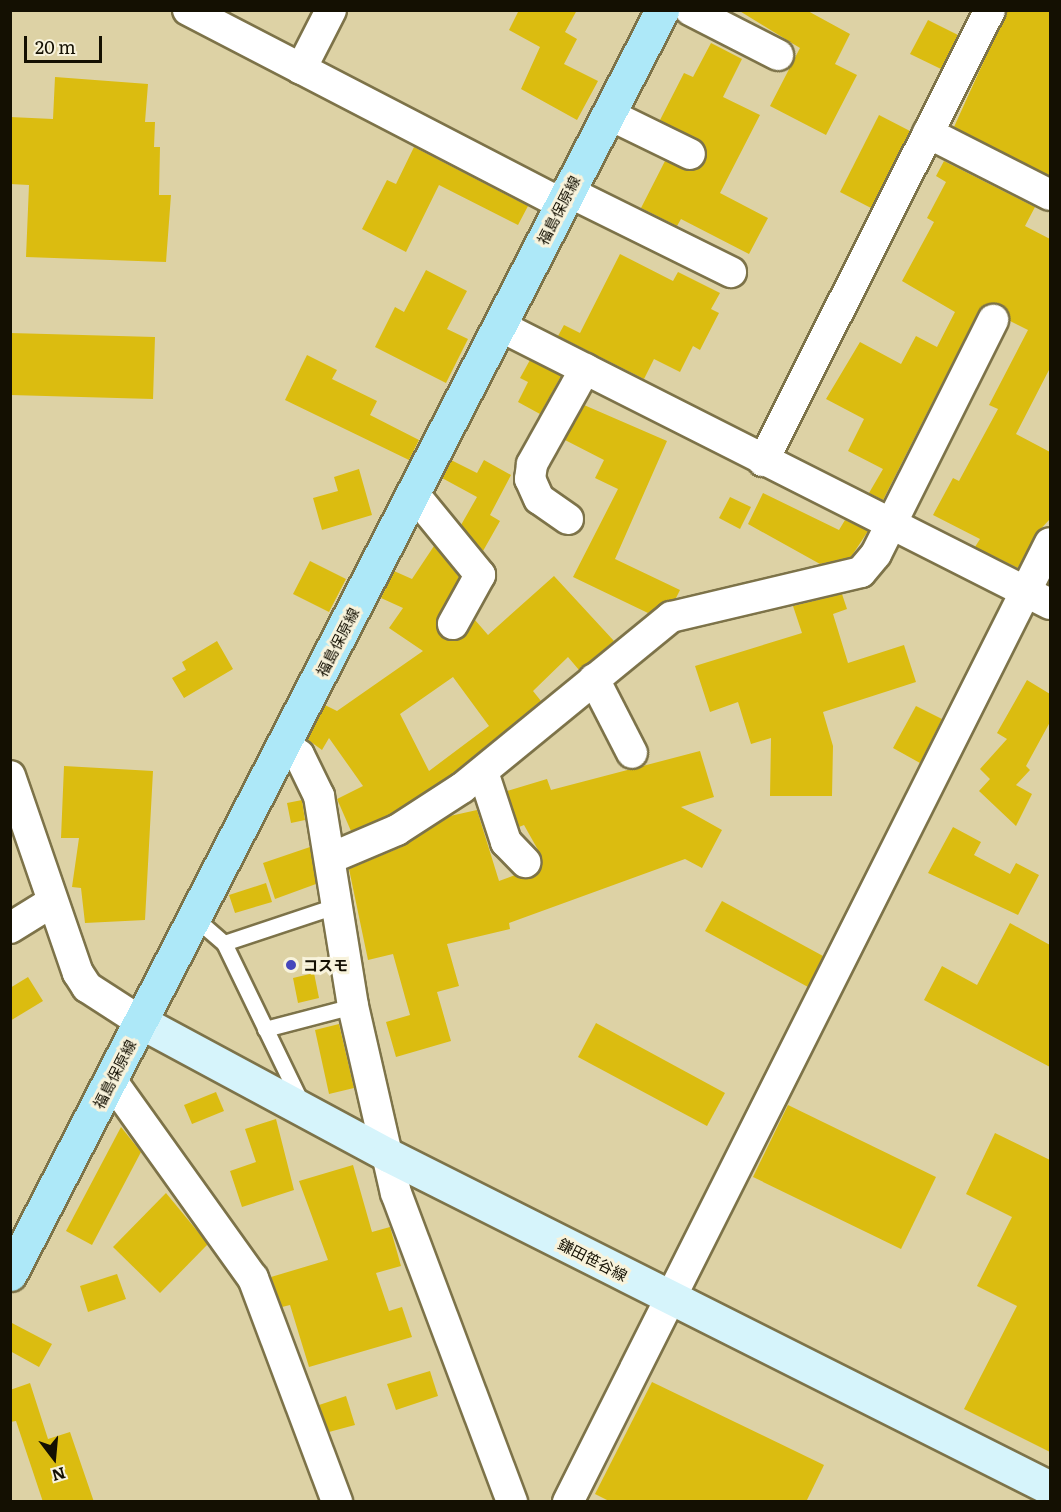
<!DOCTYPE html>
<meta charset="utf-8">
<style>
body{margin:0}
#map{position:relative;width:1061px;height:1512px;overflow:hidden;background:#ddd2a5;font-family:Literata,"Noto Sans JP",serif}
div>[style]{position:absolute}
.building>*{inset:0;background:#dbbc10}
.roads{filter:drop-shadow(2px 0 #7d7349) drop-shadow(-2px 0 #7d7349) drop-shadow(0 2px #7d7349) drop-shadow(0 -2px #7d7349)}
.lane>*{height:15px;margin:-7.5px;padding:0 7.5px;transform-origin:7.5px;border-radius:7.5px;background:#fff}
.street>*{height:30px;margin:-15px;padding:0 15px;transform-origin:15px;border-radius:15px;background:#fff}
.secondary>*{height:33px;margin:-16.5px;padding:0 16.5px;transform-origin:16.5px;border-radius:16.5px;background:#d6f4fb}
.primary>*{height:33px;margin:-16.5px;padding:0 16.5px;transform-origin:16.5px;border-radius:16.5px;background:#ade8f8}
.dots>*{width:16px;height:16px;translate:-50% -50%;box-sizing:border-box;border:3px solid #f8f3dc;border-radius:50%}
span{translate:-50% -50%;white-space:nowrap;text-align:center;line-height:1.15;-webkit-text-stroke:6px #f8f3dc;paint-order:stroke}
.street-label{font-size:15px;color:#141002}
.poi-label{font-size:15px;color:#141002;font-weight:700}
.left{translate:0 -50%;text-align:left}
.frame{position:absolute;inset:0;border:12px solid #141002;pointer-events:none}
.north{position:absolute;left:24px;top:1428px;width:60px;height:60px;-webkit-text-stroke:4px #f8f3dc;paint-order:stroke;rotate:164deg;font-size:16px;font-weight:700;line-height:24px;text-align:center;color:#141002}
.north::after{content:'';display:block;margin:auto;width:21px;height:27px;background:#141002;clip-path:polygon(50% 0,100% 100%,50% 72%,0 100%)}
.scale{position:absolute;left:24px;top:36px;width:78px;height:27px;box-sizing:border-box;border:3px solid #141002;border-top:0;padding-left:8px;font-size:18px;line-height:21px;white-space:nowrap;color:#141002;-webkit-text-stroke:4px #f8f3dc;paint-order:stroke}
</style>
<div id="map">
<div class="building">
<i style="clip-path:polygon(519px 10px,577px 10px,565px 32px,577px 39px,564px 64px,598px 81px,577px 120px,521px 89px,540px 47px,509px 30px)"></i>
<i style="clip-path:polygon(738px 10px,806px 10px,850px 34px,835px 64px,857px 75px,826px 135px,770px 106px,800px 48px)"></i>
<i style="clip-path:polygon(1007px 10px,1050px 10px,1050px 176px,954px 127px)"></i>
<i style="clip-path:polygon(928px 20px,958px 35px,941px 69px,910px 54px)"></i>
<i style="clip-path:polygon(711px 43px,742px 59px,723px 97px,760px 115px,720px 193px,768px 218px,749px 254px,681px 219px,677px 226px,641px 208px,665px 161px,691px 171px,706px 161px,704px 144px,660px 120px,684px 73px,693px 77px)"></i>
<i style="clip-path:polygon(55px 77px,148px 84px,145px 122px,155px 122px,154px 147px,160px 147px,159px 195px,171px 195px,166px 262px,26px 257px,29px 185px,10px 184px,10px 117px,53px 119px)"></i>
<i style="clip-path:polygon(879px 115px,910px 131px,871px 208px,840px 192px)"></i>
<i style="clip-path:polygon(414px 147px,528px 206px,518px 225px,439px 185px,406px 252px,362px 229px,387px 180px,396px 184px)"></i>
<i style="clip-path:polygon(938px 158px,1035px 207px,1025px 226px,1050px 239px,1050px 368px,1016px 434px,1050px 452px,1050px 519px,1035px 535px,1018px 568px,975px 547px,980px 539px,933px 515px,953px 478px,959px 481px,998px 409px,989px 405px,1028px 330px,1010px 321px,1001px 305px,991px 303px,978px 312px,883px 500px,869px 493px,883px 469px,848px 451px,864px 419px,826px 399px,860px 342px,901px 364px,916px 336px,937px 347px,955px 312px,902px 281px,934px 222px,927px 218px,946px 182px,936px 176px,944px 161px)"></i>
<i style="clip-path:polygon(620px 254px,673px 281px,678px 272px,720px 293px,711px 309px,719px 313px,700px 350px,693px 346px,680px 372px,654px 359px,644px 379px,558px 336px,564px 325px,580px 333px)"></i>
<i style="clip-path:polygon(426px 270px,467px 291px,447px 329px,468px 339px,446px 383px,375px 347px,395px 307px,404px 312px)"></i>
<i style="clip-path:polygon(10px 333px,155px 337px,153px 399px,10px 395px)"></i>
<i style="clip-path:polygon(307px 355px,337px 370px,332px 379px,377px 401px,370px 415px,419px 440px,409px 460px,285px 400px)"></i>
<i style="clip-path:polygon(530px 360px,561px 376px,540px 414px,518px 402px,528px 382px,520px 378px)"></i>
<i style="clip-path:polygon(584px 405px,667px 441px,615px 559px,680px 590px,676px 598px,648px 613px,573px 577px,618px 489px,595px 478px,604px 460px,565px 440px)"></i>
<i style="clip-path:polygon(451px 460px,477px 473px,484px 460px,511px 475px,490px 515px,500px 521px,483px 551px,461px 525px,477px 497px,442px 478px)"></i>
<i style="clip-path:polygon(359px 469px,372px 515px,322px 530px,313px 498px,338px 491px,334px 477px)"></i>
<i style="clip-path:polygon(763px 493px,839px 530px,845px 520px,868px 531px,851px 557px,820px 564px,748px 524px)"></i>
<i style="clip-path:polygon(730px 497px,751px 507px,740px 529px,719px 518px)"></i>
<i style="clip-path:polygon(evenodd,434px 546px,459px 577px,436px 624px,445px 639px,462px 638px,475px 620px,488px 635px,554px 576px,614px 641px,579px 670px,568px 657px,533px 691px,541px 701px,452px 774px,389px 815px,351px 831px,337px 799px,363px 786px,329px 738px,322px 750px,307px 739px,325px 705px,337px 711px,423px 651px,389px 628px,403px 608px,381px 598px,394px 571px,412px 579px,434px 546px,453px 677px,489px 726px,429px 771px,400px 714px,453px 677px)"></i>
<i style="clip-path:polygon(310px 561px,346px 579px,329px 612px,293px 594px)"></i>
<i style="clip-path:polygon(842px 594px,847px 609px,833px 614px,848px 663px,904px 645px,916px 682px,823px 712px,833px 746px,832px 796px,770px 796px,771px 738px,751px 744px,738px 702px,710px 712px,695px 666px,802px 633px,793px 606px)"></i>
<i style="clip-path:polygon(217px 641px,233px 669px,184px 698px,172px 678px,186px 670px,182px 662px)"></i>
<i style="clip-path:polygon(1027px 680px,1050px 694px,1050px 722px,1026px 766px,1030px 770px,1016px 785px,1032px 794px,1016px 826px,979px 791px,990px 779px,980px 769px,1007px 739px,997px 733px)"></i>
<i style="clip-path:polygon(916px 706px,942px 719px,920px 763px,893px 748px)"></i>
<i style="clip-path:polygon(700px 751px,714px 797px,681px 807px,722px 830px,702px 868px,685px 859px,509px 923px,510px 929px,447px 944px,459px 986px,437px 992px,451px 1041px,396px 1057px,386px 1022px,410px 1015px,393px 954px,368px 960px,349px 869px,404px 846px,450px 816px,477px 810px,499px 881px,515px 875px,530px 879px,541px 867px,542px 857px,524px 825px,519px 827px,507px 791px,547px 779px,551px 790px)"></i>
<i style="clip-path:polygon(64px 766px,153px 771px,145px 920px,85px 923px,81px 888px,72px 887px,79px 838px,61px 838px)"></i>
<i style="clip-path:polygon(302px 800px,305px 820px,291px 823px,287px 803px)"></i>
<i style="clip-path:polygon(953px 827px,981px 842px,974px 855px,1010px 874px,1016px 863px,1039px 875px,1018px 915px,928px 873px)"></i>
<i style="clip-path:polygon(310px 847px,316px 884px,275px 899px,263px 863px)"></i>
<i style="clip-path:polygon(266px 883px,272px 902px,235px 913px,229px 895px)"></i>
<i style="clip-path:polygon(722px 901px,823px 956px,808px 987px,705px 931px)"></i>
<i style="clip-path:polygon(1010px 923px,1050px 945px,1050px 1067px,924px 1000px,942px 966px,977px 985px)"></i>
<i style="clip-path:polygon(314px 973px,319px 998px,298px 1003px,293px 978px)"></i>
<i style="clip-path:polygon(28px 977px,43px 1001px,10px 1021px,10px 988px)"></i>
<i style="clip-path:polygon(596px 1023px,725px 1093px,707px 1126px,578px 1057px)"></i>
<i style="clip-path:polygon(339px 1024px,354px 1088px,329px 1094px,315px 1030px)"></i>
<i style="clip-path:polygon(216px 1092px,224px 1111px,192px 1124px,184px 1105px)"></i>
<i style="clip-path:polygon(788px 1105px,936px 1177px,901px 1249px,753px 1177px)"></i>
<i style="clip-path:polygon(276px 1119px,294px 1190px,242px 1207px,230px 1171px,256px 1162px,245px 1129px)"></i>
<i style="clip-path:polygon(121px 1127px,141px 1152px,92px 1245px,66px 1231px)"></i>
<i style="clip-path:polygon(995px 1133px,1050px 1160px,1050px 1452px,964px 1409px,1017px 1306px,977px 1286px,1012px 1217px,966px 1194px)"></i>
<i style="clip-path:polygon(353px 1165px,372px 1232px,390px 1227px,401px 1266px,376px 1273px,389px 1311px,402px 1307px,412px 1337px,309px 1367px,290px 1305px,282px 1307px,271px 1277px,328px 1260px,299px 1181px)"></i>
<i style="clip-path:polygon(166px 1193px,208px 1244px,160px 1293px,113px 1247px)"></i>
<i style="clip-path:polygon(117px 1274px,126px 1299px,88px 1312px,80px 1286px)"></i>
<i style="clip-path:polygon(10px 1322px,52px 1344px,39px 1367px,10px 1351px)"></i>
<i style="clip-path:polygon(430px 1371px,438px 1396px,396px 1410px,387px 1384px)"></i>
<i style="clip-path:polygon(652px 1382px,824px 1465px,806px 1502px,611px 1502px,595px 1494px)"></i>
<i style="clip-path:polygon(30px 1383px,48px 1439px,70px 1432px,94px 1502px,43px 1502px,16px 1421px,10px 1422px,10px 1390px)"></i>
<i style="clip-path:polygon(346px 1396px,355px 1425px,329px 1432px,319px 1405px)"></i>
</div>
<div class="roads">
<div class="lane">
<i style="left:195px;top:918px;width:38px;rotate:41deg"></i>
<i style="left:224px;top:943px;width:177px;rotate:64.2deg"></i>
<i style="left:224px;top:943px;width:120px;rotate:-18.4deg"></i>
<i style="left:265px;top:1029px;width:91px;rotate:-14.6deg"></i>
</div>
<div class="street">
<i style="left:188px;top:10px;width:419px;rotate:27.4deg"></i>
<i style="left:690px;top:10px;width:99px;rotate:27.1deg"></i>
<i style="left:301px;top:69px;width:66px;rotate:-63deg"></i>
<i style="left:608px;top:114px;width:91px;rotate:26deg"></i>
<i style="left:928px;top:133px;width:137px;rotate:26.9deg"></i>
<i style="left:567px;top:191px;width:183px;rotate:26.3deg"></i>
<i style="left:500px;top:326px;width:616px;rotate:26.81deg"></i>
<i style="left:763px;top:461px;width:505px;rotate:-63.28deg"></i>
<i style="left:413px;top:493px;width:106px;rotate:50.7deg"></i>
<i style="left:480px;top:575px;width:56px;rotate:118.9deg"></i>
<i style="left:568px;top:519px;width:35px;rotate:-145deg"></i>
<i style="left:539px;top:499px;width:22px;rotate:-114deg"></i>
<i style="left:530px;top:479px;width:15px;rotate:-82deg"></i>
<i style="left:532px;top:464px;width:109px;rotate:-60.8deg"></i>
<i style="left:594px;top:679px;width:83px;rotate:62.8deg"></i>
<i style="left:284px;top:745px;width:18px;rotate:34deg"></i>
<i style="left:299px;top:755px;width:46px;rotate:64deg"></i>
<i style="left:319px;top:796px;width:213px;rotate:80.8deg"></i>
<i style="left:353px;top:1006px;width:192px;rotate:77.1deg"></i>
<i style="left:396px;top:1193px;width:330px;rotate:69.4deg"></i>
<i style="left:483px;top:772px;width:74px;rotate:71.8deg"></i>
<i style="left:506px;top:842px;width:28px;rotate:46deg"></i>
<i style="left:10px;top:776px;width:208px;rotate:71deg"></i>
<i style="left:78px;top:973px;width:17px;rotate:57deg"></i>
<i style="left:87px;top:987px;width:64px;rotate:32.9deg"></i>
<i style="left:331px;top:858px;width:72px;rotate:-23deg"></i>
<i style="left:397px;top:830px;width:77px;rotate:-32.9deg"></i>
<i style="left:462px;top:788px;width:270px;rotate:-39.3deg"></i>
<i style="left:671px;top:617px;width:195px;rotate:-13.3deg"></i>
<i style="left:861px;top:572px;width:23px;rotate:-50deg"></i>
<i style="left:876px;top:554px;width:262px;rotate:-63.4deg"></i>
<i style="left:10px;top:928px;width:49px;rotate:-31.8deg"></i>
<i style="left:111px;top:1080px;width:244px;rotate:54.4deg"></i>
<i style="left:253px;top:1278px;width:239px;rotate:69.4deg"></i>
<i style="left:568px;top:1502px;width:1073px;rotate:-63.32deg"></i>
</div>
<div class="secondary">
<i style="left:141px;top:1022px;width:281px;rotate:28.3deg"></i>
<i style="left:388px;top:1155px;width:741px;rotate:26.7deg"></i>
</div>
<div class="primary">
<i style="left:10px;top:1274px;width:1422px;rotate:-62.71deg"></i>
</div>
</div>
<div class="dots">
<i style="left:291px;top:965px;background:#4546bc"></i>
</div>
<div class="street-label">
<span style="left:558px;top:210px;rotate:-63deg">福島保原線</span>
<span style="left:337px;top:642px;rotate:-63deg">福島保原線</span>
<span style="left:114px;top:1074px;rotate:-63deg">福島保原線</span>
<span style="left:593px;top:1259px;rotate:27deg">鎌田笹谷線</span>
</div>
<div class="poi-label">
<span class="left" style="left:303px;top:965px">コスモ</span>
</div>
<div class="frame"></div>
<div class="north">N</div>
<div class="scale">20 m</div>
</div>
